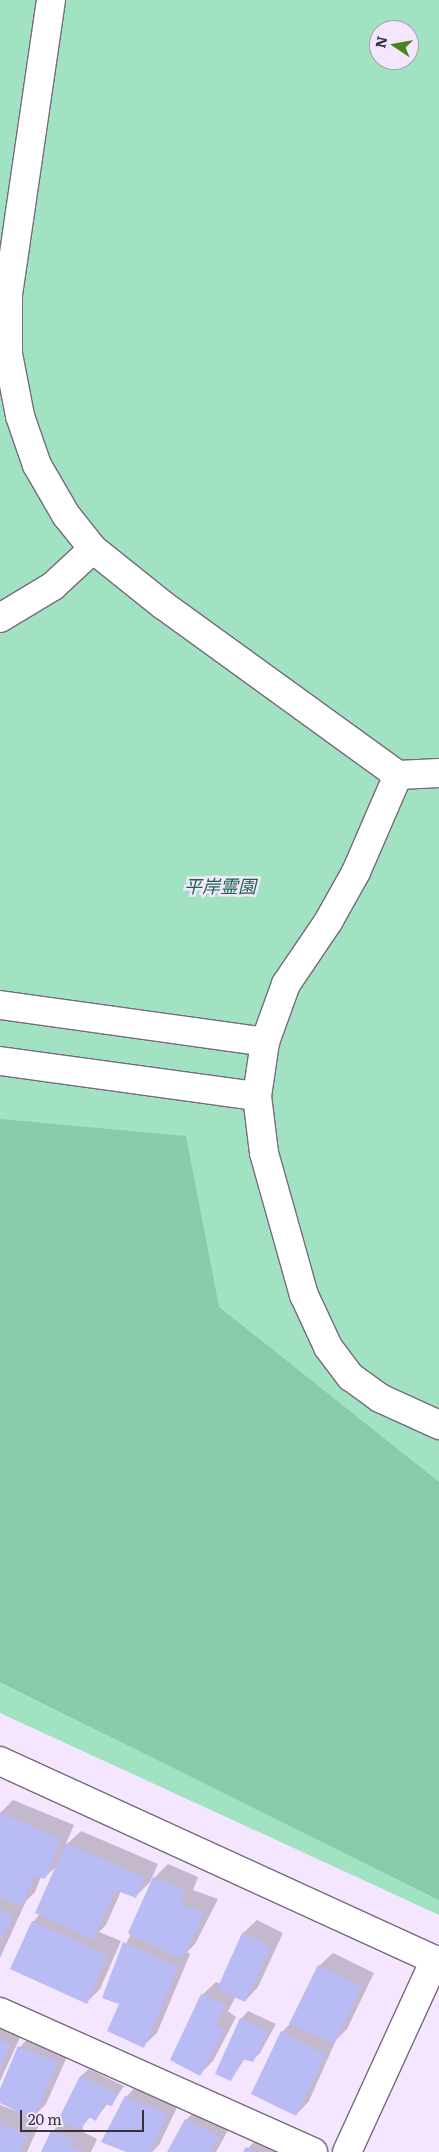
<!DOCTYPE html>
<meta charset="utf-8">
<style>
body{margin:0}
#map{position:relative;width:439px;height:2152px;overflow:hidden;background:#f5e6ff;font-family:Literata,"Noto Sans JP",serif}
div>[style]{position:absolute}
.green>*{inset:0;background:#a1e2c2}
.forest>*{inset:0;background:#89caaa}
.shadow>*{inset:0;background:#0003}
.building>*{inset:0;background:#b9bbf4}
.roads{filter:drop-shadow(1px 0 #77697f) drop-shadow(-1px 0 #77697f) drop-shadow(0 1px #77697f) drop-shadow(0 -1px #77697f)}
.minor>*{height:28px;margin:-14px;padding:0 14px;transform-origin:14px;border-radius:14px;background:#fff}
span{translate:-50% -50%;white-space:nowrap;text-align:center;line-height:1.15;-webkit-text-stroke:5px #f5e6ff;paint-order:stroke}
.park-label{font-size:18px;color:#196548;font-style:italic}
.north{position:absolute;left:369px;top:20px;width:50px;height:50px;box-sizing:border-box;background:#f5e6ff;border:1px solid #a99eb1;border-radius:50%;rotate:282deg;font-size:14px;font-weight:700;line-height:20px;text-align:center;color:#38323c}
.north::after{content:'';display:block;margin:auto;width:18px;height:22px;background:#47831f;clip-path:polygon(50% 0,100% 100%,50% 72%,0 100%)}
.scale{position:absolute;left:20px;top:2110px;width:124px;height:22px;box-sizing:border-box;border:2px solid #38323c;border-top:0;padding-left:6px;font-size:15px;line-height:18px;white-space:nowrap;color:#38323c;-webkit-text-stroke:4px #f5e6ff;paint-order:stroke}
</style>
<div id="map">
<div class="green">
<i style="clip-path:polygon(evenodd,0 0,439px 0,439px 1915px,0 1713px,0 0,379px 30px,409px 30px,409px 60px,379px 60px,379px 30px)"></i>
</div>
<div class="forest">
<i style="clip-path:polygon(0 1119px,186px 1136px,219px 1307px,439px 1482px,439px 1900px,0 1682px)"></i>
</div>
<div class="shadow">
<i style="clip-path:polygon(13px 1800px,74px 1825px,65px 1846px,81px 1831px,158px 1864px,150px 1882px,168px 1864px,198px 1877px,193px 1890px,218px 1899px,195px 1944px,187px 1952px,190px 1954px,157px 2033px,143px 2046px,121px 2004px,104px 1997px,154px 1878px,136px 1896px,121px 1891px,106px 1925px,99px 1932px,121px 1941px,100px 1989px,87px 2002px,33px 1922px,40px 1914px,59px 1864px,44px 1878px,41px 1877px,35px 1892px,26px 1901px,0 1958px,0 1813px)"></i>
<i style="clip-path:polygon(257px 1920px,283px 1933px,258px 1987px,245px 2001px,236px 1996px,228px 2011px,236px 2017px,213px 2061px,200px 2074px,202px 1995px,216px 1982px,221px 1984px,243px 1933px)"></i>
<i style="clip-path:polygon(333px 1953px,374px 1973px,347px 2029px,336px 2040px,309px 2101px,296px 2115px,282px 2032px,290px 2024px,319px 1966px)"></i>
<i style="clip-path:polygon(248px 2011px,276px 2024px,260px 2053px,252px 2061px,245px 2058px,231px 2080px,241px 2019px)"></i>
<i style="clip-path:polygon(0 2020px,23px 2031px,0 2081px)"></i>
<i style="clip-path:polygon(33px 2033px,71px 2048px,46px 2104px,31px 2119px,40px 2123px,27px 2152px,0 2152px,0 2105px,27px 2115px,0 2101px,0 2092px,20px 2047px)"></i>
<i style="clip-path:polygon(89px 2069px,124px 2086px,111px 2105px,107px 2104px,96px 2119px,90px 2117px,83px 2126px,83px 2132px,97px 2139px,91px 2152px,43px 2152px,52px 2132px,63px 2121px,60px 2120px,81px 2076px)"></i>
<i style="clip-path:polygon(139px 2083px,180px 2101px,159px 2145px,152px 2152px,129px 2152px,126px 2097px)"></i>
<i style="clip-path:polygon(200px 2106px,232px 2123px,216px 2152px,169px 2152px,186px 2120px)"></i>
<i style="clip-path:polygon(260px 2135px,290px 2152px,245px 2152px)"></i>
</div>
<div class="building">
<i style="clip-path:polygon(0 1813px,61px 1839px,45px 1879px,34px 1876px,21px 1907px,0 1897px)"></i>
<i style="clip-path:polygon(66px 1843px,145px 1878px,136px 1898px,115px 1890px,93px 1940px,35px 1913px)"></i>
<i style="clip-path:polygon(153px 1877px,185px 1890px,181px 1904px,205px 1913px,182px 1959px,128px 1933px)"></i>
<i style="clip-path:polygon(0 1910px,13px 1916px,0 1943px)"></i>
<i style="clip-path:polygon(32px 1921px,108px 1955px,87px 2004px,10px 1969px)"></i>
<i style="clip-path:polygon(242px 1933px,271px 1947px,245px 2002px,217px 1989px)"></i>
<i style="clip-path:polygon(123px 1942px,178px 1967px,144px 2048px,107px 2031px,119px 2004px,102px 1998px)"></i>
<i style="clip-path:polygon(318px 1965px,362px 1987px,334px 2044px,289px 2024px)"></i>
<i style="clip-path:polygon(201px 1994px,226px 2005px,216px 2025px,224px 2031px,200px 2076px,170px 2060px)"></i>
<i style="clip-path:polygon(240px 2018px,269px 2032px,253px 2062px,242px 2059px,231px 2081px,215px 2074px)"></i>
<i style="clip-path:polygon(281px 2031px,325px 2055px,296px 2116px,251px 2094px)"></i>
<i style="clip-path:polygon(0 2040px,10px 2045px,0 2067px)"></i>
<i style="clip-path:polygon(18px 2046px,58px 2062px,33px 2119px,0 2103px,0 2089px)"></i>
<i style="clip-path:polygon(80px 2076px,118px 2094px,112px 2106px,103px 2104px,96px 2121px,88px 2117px,81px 2130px,58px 2120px)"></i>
<i style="clip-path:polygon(125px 2096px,168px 2115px,150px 2152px,126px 2152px,101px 2142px)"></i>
<i style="clip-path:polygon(185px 2119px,219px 2137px,211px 2152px,167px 2152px)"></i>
<i style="clip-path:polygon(0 2124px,27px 2136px,20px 2152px,0 2152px)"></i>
<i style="clip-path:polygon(51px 2131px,73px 2140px,70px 2146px,84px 2152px,41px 2152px)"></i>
<i style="clip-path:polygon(246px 2147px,256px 2152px,243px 2152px)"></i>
</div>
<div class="roads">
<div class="minor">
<i style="left:51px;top:0;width:298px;rotate:98.3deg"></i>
<i style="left:8px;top:295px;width:59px;rotate:90deg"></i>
<i style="left:8px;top:354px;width:63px;rotate:79deg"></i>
<i style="left:20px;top:416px;width:52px;rotate:70.9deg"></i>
<i style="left:37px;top:465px;width:58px;rotate:59.9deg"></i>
<i style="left:66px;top:515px;width:43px;rotate:51.5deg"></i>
<i style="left:93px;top:549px;width:90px;rotate:38.7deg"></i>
<i style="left:163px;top:605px;width:290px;rotate:35.9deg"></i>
<i style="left:0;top:618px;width:62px;rotate:-31.1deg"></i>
<i style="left:53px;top:586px;width:54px;rotate:-42.8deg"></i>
<i style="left:439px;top:773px;width:41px;rotate:177.2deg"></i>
<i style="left:398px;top:775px;width:106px;rotate:113.4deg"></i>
<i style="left:356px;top:872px;width:57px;rotate:119.2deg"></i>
<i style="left:328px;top:922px;width:75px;rotate:124.1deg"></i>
<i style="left:286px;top:984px;width:62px;rotate:109.9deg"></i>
<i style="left:265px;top:1042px;width:55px;rotate:98.4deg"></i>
<i style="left:257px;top:1096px;width:57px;rotate:83deg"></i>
<i style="left:264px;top:1153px;width:148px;rotate:74.3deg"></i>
<i style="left:304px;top:1295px;width:57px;rotate:65.2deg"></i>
<i style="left:328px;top:1347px;width:38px;rotate:53deg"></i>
<i style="left:351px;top:1377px;width:36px;rotate:36deg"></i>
<i style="left:380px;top:1398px;width:65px;rotate:24.6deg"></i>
<i style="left:0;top:1005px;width:268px;rotate:7.9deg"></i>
<i style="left:0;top:1061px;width:259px;rotate:7.8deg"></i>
<i style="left:0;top:1761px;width:483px;rotate:24.6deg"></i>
<i style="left:0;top:2012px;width:343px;rotate:24.1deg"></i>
<i style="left:347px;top:2152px;width:211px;rotate:-65.4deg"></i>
</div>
</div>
<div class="park-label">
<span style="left:220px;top:886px">平岸霊園</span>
</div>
<div class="north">N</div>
<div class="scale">20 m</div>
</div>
